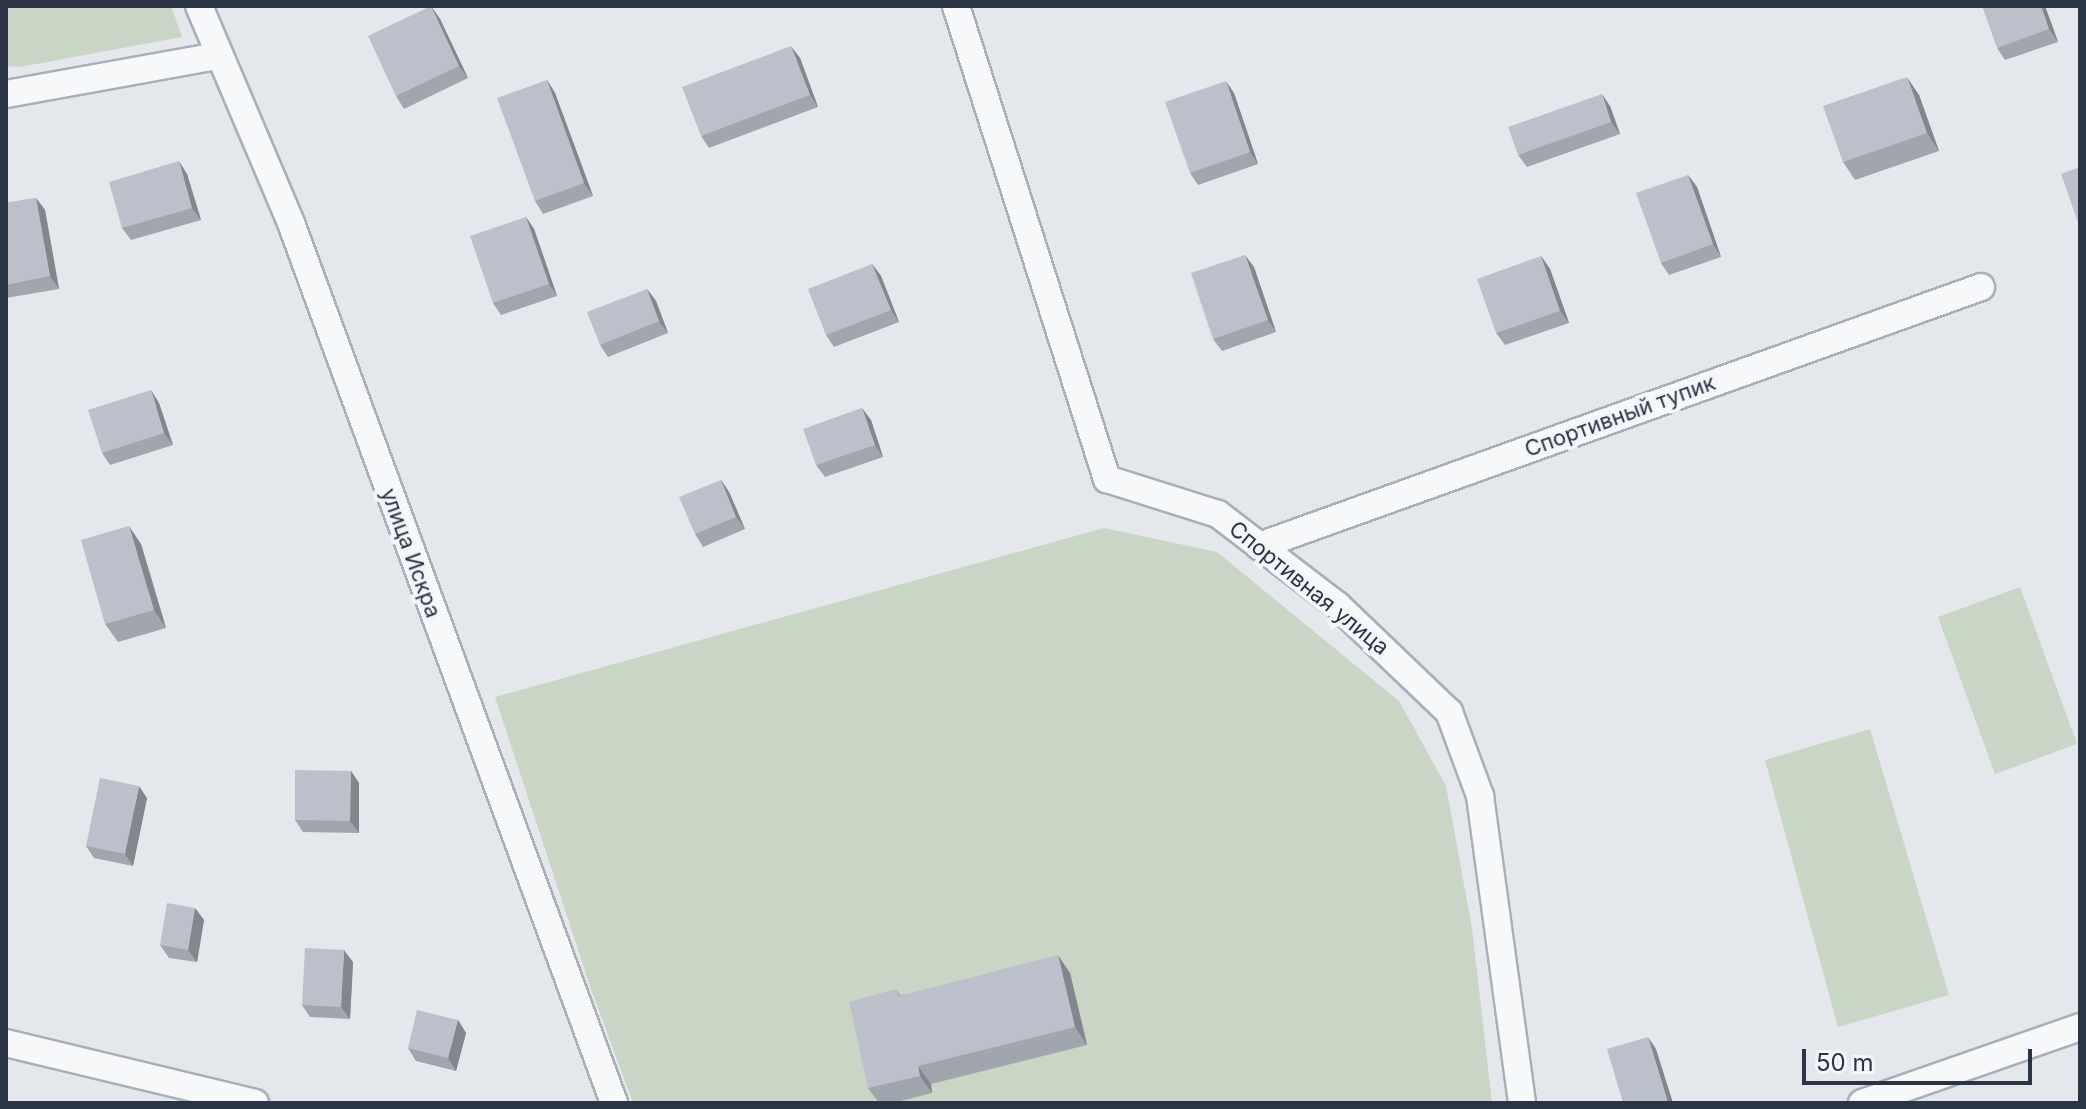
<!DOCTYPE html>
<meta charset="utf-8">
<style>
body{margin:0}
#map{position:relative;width:2086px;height:1109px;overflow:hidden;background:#e4e7ec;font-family:Inter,sans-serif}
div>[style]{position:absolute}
.green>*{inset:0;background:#c9d6c5}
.roads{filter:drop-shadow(2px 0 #a9aeb7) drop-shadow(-2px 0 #a9aeb7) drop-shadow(0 2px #a9aeb7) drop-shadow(0 -2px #a9aeb7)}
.minor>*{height:26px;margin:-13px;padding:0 13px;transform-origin:13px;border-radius:13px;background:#f7f8fa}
.wall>*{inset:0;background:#a1a5ae}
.shaded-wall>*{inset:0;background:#83868d}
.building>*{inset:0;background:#bbc0ca}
span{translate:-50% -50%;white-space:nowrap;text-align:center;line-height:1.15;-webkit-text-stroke:8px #f4f6f9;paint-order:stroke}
.street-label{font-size:22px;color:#2b3445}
.frame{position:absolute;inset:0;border:8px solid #2b3445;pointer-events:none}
.scale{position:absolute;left:1802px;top:1049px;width:230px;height:36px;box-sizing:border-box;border:4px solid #2b3445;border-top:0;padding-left:10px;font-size:24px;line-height:28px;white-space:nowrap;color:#2b3445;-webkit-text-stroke:6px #f4f6f9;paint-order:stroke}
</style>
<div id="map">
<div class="green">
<i style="clip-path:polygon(6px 6px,171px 6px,182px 37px,20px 67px,6px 66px)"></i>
<i style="clip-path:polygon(1104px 528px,1217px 552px,1399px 701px,1446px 786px,1472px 928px,1492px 1103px,633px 1103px,591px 989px,495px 697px)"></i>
<i style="clip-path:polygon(2020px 587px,2077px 744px,1995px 774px,1938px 617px)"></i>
<i style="clip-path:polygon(1870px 729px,1949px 995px,1838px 1027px,1765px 760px)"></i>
</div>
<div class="roads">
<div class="minor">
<i style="left:199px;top:6px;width:236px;rotate:67deg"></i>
<i style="left:291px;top:223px;width:937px;rotate:69.84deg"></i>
<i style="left:956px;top:6px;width:497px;rotate:72.3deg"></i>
<i style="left:1107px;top:479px;width:116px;rotate:17.5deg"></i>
<i style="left:1218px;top:514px;width:150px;rotate:37.4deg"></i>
<i style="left:1337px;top:605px;width:155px;rotate:43.7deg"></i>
<i style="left:1449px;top:712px;width:90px;rotate:69.7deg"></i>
<i style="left:1480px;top:796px;width:310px;rotate:82.2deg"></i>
<i style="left:6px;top:94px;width:214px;rotate:-10.2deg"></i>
<i style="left:1259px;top:546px;width:767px;rotate:-19.73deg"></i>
<i style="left:6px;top:1043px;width:256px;rotate:13.5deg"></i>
<i style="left:1862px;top:1103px;width:231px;rotate:-19.2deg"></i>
</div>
</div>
<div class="wall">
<i style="clip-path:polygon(431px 6px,440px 19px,468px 78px,404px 109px,396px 96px)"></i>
<i style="clip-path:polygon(2045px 6px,2058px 42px,2005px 60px,1997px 48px)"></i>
<i style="clip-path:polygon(800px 58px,818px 107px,709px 148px,701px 136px)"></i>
<i style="clip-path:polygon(547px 80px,555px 93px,593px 196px,543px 214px,535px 201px)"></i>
<i style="clip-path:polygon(1234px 93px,1258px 164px,1198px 185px,1190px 173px)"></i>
<i style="clip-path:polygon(1919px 95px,1939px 151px,1855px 180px,1843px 162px)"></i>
<i style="clip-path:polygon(1610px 106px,1620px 134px,1527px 167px,1518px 155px)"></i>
<i style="clip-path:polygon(187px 174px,201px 220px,131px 240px,122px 228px)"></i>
<i style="clip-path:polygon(1688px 175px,1697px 187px,1721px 257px,1669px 275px,1661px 263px)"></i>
<i style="clip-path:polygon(36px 198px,45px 210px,59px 289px,6px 298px,6px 203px)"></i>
<i style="clip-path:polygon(526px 217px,534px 229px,557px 296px,501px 315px,493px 303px)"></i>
<i style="clip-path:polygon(1541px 256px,1550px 269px,1569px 323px,1505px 345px,1496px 333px)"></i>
<i style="clip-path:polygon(872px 264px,881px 276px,899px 322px,834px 347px,826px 335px)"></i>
<i style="clip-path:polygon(1254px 267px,1276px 332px,1222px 351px,1213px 339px)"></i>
<i style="clip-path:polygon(647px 289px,656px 301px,668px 333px,608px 357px,600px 345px)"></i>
<i style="clip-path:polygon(159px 403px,173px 445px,110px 465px,102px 453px)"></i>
<i style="clip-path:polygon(871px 420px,883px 457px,825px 477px,816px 465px)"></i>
<i style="clip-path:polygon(721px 480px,729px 492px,745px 529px,703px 547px,695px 534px)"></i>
<i style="clip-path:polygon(141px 544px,166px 628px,118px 642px,105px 624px)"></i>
<i style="clip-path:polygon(351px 771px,359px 783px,359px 833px,303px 832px,295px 820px)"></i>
<i style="clip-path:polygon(147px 798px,133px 866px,94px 858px,86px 846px)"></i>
<i style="clip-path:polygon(195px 908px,204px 920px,197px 962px,169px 958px,160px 945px)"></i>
<i style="clip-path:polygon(353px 962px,350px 1019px,310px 1017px,302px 1005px)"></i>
<i style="clip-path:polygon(1070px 973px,1087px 1045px,931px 1084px,932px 1093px,893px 1103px,879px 1103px,868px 1088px,896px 989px,900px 995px)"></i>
<i style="clip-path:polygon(458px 1020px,466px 1033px,456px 1071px,416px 1061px,408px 1048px)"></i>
</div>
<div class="shaded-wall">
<i style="clip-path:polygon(431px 6px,440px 19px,468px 78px,459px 66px)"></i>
<i style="clip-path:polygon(2041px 6px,2045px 6px,2058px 42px,2049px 29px)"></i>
<i style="clip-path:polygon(791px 46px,800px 58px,818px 107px,810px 95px)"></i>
<i style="clip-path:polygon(1907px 77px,1919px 95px,1939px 151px,1927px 133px)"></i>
<i style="clip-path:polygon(547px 80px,555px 93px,593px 196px,584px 183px)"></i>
<i style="clip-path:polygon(1226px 81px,1234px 93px,1258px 164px,1250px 152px)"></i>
<i style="clip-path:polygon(1602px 94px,1610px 106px,1620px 134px,1611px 122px)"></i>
<i style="clip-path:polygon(179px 161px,187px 174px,201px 220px,192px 208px)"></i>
<i style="clip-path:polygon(1688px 175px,1697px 187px,1721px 257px,1713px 244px)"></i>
<i style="clip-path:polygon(36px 198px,45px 210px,59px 289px,50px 276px)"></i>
<i style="clip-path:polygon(526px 217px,534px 229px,557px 296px,549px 284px)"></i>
<i style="clip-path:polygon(1245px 255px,1254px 267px,1276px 332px,1268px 320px)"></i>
<i style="clip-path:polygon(1541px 256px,1550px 269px,1569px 323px,1560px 311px)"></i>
<i style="clip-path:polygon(872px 264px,881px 276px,899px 322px,891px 310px)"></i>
<i style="clip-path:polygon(647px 289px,656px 301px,668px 333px,659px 321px)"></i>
<i style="clip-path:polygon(151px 390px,159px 403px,173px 445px,164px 433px)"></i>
<i style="clip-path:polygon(862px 408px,871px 420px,883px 457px,875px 445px)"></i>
<i style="clip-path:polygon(721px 480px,729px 492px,745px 529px,736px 517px)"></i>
<i style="clip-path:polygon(129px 526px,141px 544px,166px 628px,154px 610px)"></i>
<i style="clip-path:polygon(351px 771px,359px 783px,359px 833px,350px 821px)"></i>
<i style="clip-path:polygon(139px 786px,147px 798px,133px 866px,125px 854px)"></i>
<i style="clip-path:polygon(195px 908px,204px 920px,197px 962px,188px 950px)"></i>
<i style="clip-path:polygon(344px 950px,353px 962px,350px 1019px,341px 1007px)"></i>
<i style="clip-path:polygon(1058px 955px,1070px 973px,1087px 1045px,1075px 1027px)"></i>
<i style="clip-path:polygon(458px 1020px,466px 1033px,456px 1071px,448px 1058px)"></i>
<i style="clip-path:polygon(1648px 1037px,1656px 1049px,1673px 1103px,1668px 1103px)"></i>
<i style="clip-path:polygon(918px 1066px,931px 1084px,932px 1093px,920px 1076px)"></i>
</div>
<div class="building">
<i style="clip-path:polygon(431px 6px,459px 66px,396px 96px,368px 36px)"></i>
<i style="clip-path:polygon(1982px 6px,2041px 6px,2049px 29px,1997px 48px)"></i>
<i style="clip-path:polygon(791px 46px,810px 95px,701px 136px,682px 87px)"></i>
<i style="clip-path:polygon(1907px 77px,1927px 133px,1843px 162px,1823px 106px)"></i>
<i style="clip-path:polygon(547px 80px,584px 183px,535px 201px,497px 98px)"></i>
<i style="clip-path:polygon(1226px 81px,1250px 152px,1190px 173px,1165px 102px)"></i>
<i style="clip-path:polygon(1602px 94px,1611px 122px,1518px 155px,1508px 127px)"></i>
<i style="clip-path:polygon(179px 161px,192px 208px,122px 228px,109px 182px)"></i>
<i style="clip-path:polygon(2080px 167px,2080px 228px,2061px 174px)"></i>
<i style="clip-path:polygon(1688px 175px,1713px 244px,1661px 263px,1636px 193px)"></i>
<i style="clip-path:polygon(36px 198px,50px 276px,6px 285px,6px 203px)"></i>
<i style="clip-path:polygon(526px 217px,549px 284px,493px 303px,470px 236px)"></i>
<i style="clip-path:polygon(1245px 255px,1268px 320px,1213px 339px,1191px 273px)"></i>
<i style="clip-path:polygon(1541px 256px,1560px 311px,1496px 333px,1477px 279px)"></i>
<i style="clip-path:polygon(872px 264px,891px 310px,826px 335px,808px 289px)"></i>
<i style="clip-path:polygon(647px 289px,659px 321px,600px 345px,587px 312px)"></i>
<i style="clip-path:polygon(151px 390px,164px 433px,102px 453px,88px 410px)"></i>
<i style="clip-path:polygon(862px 408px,875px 445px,816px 465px,803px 429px)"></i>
<i style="clip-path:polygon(721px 480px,736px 517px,695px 534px,679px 497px)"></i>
<i style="clip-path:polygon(129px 526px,154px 610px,105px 624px,81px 540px)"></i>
<i style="clip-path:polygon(295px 770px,351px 771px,350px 821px,295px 820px)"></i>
<i style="clip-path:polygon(100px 778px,139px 786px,125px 854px,86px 846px)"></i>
<i style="clip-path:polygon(167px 903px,195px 908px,188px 950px,160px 945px)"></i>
<i style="clip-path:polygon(305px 948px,344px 950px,341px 1007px,302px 1005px)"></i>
<i style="clip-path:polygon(1058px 955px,1075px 1027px,918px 1066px,920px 1076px,868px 1088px,849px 1002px,896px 989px,899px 996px)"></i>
<i style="clip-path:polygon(417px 1010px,458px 1020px,448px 1058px,408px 1048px)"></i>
<i style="clip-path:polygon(1648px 1037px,1668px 1103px,1623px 1103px,1607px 1049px)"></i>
</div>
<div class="street-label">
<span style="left:1620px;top:416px;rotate:-20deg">Спортивный тупик</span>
<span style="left:411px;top:553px;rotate:70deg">улица Искра</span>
<span style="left:1309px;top:588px;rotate:39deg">Спортивная улица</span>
</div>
<div class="frame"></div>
<div class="scale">50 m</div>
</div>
